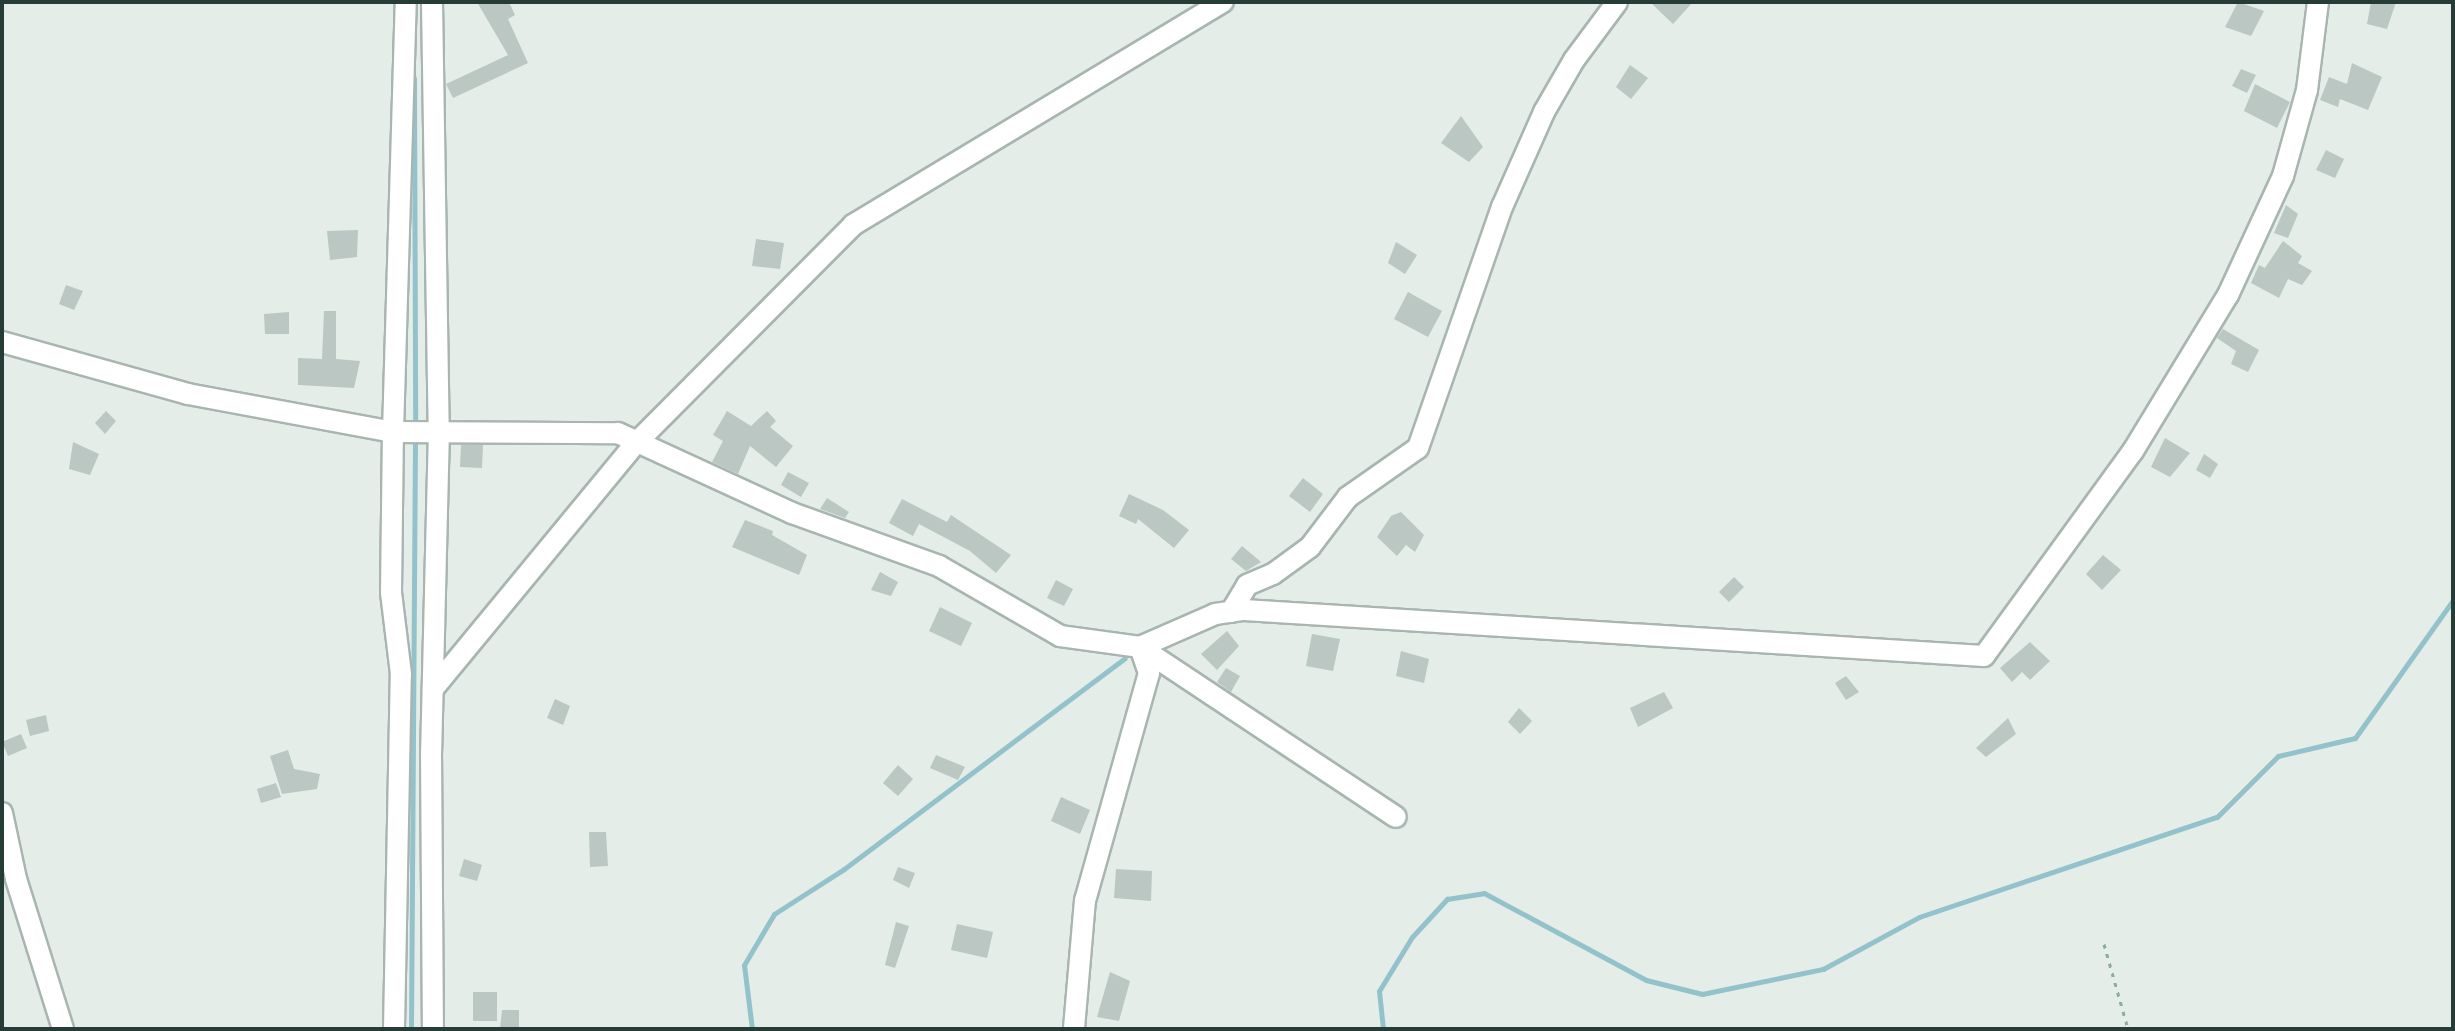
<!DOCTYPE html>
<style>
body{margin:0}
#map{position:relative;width:2455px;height:1031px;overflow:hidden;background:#e5ede9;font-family:Signika,sans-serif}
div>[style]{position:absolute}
.stream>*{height:5px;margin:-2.5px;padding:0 2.5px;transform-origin:2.5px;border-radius:2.5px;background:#93c2cb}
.building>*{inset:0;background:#bac7c2}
.path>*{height:3px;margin-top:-1.5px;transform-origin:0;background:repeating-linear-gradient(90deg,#89ada2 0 4px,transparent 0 10px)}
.roads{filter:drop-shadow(2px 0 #a8b5b0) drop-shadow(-2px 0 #a8b5b0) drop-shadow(0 2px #a8b5b0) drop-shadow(0 -2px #a8b5b0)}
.minor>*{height:20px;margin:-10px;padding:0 10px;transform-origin:10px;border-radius:10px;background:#fff}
span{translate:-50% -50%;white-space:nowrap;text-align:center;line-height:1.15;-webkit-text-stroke:6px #f5f9f7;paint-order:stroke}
.frame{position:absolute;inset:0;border:4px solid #263d37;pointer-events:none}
</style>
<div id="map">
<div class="stream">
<i style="left:414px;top:78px;width:350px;rotate:89.8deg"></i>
<i style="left:411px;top:1029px;width:591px;rotate:-89.61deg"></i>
<i style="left:752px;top:1029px;width:64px;rotate:-97.1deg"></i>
<i style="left:744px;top:965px;width:59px;rotate:-59.5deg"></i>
<i style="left:774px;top:914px;width:83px;rotate:-32.7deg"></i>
<i style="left:844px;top:869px;width:351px;rotate:-36.9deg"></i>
<i style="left:1383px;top:1029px;width:38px;rotate:-96deg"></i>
<i style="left:1379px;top:991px;width:63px;rotate:-58.6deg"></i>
<i style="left:1412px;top:937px;width:52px;rotate:-47.4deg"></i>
<i style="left:1447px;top:899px;width:37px;rotate:-9deg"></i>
<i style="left:1484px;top:893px;width:184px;rotate:28.2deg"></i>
<i style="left:1646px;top:980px;width:58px;rotate:14deg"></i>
<i style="left:1702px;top:994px;width:124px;rotate:-11.7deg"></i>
<i style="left:1823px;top:969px;width:109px;rotate:-28.4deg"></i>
<i style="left:1919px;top:917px;width:314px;rotate:-18.6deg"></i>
<i style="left:2217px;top:817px;width:86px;rotate:-45deg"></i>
<i style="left:2278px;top:756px;width:79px;rotate:-13.2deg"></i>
<i style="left:2355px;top:738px;width:169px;rotate:-54.6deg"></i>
</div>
<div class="building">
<i style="clip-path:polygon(477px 2px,509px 2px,515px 15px,508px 19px,528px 63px,453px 98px,446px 84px,508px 55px)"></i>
<i style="clip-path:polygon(1650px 2px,1693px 2px,1673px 24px)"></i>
<i style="clip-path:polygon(2238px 2px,2264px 11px,2251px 36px,2225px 27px)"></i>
<i style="clip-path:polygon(2371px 2px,2396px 2px,2387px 29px,2367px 24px)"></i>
<i style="clip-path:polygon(2352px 63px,2382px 77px,2368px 110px,2340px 99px,2338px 107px,2320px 100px,2329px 77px,2347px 84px)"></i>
<i style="clip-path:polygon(1630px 65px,1648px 78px,1631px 99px,1616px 87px)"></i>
<i style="clip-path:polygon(2241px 69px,2256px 75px,2247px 93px,2232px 86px)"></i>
<i style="clip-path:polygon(2255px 84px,2290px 102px,2277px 128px,2244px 111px)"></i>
<i style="clip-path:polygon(1461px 116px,1483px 147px,1469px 162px,1441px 143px)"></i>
<i style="clip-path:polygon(2326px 150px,2344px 159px,2335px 178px,2316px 170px)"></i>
<i style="clip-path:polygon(2286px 205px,2298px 214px,2288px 238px,2274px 233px)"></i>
<i style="clip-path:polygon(358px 230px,357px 257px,330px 260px,327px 231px)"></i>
<i style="clip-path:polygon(756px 239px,784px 243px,780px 269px,752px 266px)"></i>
<i style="clip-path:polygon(2283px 241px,2302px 256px,2298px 263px,2312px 271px,2302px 285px,2288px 279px,2279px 298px,2251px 283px,2259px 265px,2265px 268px)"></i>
<i style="clip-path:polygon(1396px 242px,1417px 255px,1405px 274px,1388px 263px)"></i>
<i style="clip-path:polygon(66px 285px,83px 291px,74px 310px,59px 304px)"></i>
<i style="clip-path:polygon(1408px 292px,1442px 311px,1428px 337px,1394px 319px)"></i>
<i style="clip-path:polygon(324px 311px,336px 311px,336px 359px,360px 361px,354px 388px,298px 385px,298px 358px,322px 359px)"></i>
<i style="clip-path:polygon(289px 312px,289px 334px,265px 334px,264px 314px)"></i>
<i style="clip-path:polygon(2223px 329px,2259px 350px,2248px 372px,2231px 364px,2236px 351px,2217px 338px)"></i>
<i style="clip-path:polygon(106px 411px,116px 421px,105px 434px,95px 423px)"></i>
<i style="clip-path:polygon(727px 411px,751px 426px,767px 411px,776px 421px,770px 427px,793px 446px,776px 467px,750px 446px,738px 474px,712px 462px,723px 441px,713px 435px)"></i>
<i style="clip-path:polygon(2165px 438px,2190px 453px,2170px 477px,2151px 467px)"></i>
<i style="clip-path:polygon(73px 442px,99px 454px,90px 475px,69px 469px)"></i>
<i style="clip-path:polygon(461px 445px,483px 445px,482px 468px,460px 467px)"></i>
<i style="clip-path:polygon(2204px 454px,2218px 464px,2210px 478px,2196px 470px)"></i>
<i style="clip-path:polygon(788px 472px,809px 483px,801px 497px,781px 485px)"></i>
<i style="clip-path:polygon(1303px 478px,1323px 494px,1310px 512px,1289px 496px)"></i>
<i style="clip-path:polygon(1129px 494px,1163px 510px,1189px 530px,1174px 548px,1138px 519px,1136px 524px,1119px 516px)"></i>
<i style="clip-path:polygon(827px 498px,849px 512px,845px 518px,820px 509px)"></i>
<i style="clip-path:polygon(902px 499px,947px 522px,951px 515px,1011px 555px,996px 573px,970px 551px,919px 524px,913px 536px,889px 523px)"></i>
<i style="clip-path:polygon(1401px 512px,1424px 535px,1415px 552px,1406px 545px,1397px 556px,1377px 537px,1391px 516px)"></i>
<i style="clip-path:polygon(745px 520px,773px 531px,772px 535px,807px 555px,799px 575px,732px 547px)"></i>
<i style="clip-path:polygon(1242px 546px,1261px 562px,1246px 571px,1231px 559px)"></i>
<i style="clip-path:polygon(2103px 555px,2121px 570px,2102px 590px,2086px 574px)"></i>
<i style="clip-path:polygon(880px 572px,898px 582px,891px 596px,871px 590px)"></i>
<i style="clip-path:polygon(1734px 577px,1744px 587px,1729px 602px,1719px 592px)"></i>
<i style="clip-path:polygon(1056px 580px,1073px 589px,1064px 606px,1047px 598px)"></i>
<i style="clip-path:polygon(940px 607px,972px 623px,961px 646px,929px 631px)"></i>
<i style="clip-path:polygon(1227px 631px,1239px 646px,1217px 670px,1201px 654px)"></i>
<i style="clip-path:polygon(1312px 634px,1340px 639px,1333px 671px,1306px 666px)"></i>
<i style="clip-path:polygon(2030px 642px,2050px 661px,2030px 680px,2022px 672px,2012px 682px,2000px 668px)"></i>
<i style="clip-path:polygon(1401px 651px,1429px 659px,1424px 683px,1396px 676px)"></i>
<i style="clip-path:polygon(1226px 668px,1240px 676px,1231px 692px,1217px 682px)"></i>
<i style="clip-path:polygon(1846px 676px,1859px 692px,1846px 700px,1835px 683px)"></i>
<i style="clip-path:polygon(1664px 692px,1673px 708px,1638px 727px,1630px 708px)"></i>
<i style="clip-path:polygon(555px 699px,570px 706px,563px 725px,547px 718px)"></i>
<i style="clip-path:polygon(1519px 708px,1532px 721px,1520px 734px,1508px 722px)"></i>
<i style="clip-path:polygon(46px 715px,49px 731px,30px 736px,26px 720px)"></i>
<i style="clip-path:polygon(2008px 718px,2016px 734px,1986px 757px,1976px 748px)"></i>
<i style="clip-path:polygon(21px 734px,27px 748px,8px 756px,2px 742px)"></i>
<i style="clip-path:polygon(288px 750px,294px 769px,320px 774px,317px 789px,282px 794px,270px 756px)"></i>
<i style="clip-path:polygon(936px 755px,965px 767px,958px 780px,930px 768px)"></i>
<i style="clip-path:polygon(898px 765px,913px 779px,898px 796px,883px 783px)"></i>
<i style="clip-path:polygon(276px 783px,281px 797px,261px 803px,257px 789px)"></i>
<i style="clip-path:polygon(1061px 797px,1090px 810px,1080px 834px,1051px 821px)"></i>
<i style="clip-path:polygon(589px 832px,606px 832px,608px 866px,590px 867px)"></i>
<i style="clip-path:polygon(464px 859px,482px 865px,477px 881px,459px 876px)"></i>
<i style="clip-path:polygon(898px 867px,915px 873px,909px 888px,893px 880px)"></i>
<i style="clip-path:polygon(1116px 869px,1152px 871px,1151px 901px,1114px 898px)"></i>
<i style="clip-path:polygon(896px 922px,909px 926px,895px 968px,885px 965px)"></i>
<i style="clip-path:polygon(957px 924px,993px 932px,987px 958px,951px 950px)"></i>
<i style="clip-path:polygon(1110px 972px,1130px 981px,1119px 1021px,1097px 1017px)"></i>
<i style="clip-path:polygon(473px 992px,497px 992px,497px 1021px,473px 1021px)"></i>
<i style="clip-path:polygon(502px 1010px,519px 1010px,519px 1029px,500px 1029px)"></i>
</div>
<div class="path">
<i style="left:2104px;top:944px;width:88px;rotate:74.2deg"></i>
</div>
<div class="roads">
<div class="minor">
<i style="left:432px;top:2px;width:427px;rotate:89.1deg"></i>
<i style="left:439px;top:429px;width:323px;rotate:91.4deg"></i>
<i style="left:431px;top:752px;width:277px;rotate:89.6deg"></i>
<i style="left:2px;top:342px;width:193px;rotate:15.6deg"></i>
<i style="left:188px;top:394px;width:208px;rotate:10.5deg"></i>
<i style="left:393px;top:432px;width:225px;rotate:0.3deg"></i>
<i style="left:618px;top:433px;width:192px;rotate:24.7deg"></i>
<i style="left:792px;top:513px;width:156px;rotate:19.8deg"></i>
<i style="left:939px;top:566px;width:140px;rotate:30deg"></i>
<i style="left:1060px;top:636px;width:81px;rotate:7.8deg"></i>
<i style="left:1140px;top:647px;width:28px;rotate:71deg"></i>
<i style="left:1149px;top:673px;width:236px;rotate:105.7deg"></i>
<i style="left:1085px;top:900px;width:129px;rotate:94.9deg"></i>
<i style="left:1231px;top:612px;width:31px;rotate:-59deg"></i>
<i style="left:1247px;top:585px;width:28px;rotate:-23deg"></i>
<i style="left:1273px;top:574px;width:46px;rotate:-36.1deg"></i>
<i style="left:1310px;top:547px;width:63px;rotate:-52.8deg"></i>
<i style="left:1348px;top:497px;width:85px;rotate:-35deg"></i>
<i style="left:1418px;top:448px;width:255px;rotate:-70.8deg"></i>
<i style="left:1502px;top:207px;width:104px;rotate:-66.1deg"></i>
<i style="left:1544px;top:112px;width:60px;rotate:-60deg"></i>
<i style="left:1574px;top:60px;width:72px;rotate:-53.4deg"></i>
<i style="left:1140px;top:647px;width:82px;rotate:-23.7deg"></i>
<i style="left:1215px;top:614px;width:29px;rotate:-8deg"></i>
<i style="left:1244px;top:610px;width:741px;rotate:3.56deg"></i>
<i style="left:1984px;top:656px;width:253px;rotate:-54deg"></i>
<i style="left:2133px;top:451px;width:183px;rotate:-58.7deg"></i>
<i style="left:2228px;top:295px;width:131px;rotate:-65.2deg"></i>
<i style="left:2283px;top:176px;width:89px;rotate:-74.4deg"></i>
<i style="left:2307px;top:90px;width:89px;rotate:-82.9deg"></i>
<i style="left:1140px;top:647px;width:307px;rotate:33.6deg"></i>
<i style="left:433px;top:689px;width:319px;rotate:-50.5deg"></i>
<i style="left:636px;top:443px;width:308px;rotate:-45.1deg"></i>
<i style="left:853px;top:225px;width:432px;rotate:-31.1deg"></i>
<i style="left:2px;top:813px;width:67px;rotate:78deg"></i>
<i style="left:16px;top:879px;width:157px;rotate:72.6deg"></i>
<i style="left:394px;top:1029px;width:355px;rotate:-88.9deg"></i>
<i style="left:401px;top:674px;width:83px;rotate:-97deg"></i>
<i style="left:391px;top:592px;width:160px;rotate:-89.3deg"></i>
<i style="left:393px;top:432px;width:430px;rotate:-88.3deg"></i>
</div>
</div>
<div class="frame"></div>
</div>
